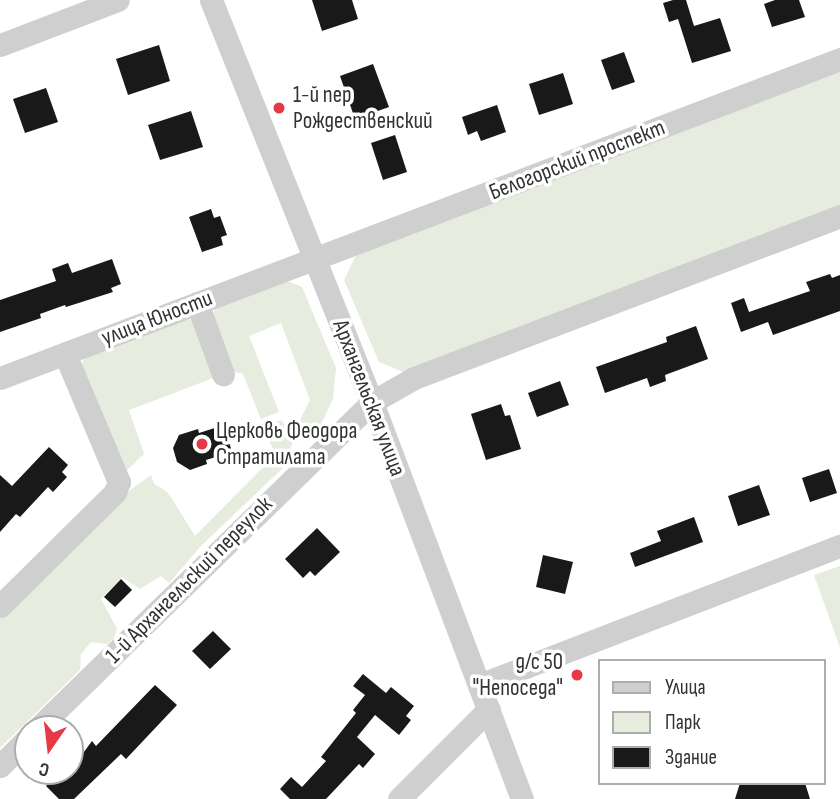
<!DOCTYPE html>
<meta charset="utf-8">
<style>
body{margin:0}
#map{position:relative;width:840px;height:799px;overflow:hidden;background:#fff;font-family:"Sofia Sans Condensed",sans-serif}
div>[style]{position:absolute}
.green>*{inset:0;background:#e6ecde}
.building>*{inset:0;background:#191919}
.minor>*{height:23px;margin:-11.5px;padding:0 11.5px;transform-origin:11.5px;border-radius:11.5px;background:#cfcfcf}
.dots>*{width:19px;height:19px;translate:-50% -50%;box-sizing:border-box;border:4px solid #fff;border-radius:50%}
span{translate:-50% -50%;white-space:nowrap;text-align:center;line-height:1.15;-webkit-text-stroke:7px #fff;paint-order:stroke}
.poi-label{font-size:23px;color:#323232}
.left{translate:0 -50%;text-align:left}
.right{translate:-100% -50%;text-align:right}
.street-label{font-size:23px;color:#323232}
.legend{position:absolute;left:598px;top:659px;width:228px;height:126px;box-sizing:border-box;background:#fff;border:2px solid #adadad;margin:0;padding:9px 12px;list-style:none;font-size:21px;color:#323232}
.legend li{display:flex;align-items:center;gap:14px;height:35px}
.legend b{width:35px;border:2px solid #adadad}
.north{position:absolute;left:14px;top:715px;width:70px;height:70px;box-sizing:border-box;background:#fff;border:2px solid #adadad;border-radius:50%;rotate:194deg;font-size:19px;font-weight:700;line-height:28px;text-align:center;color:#323232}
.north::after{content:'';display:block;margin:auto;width:24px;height:32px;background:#e53946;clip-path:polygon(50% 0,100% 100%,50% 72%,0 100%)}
</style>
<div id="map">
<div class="green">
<i style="clip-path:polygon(840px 69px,840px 209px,406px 373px,379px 362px,344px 280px,357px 253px)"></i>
<i style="clip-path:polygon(283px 279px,302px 287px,336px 368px,333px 399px,317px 433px,304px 430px,298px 424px,310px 400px,281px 323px,249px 336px,279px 412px,261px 419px,243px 374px,232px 371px,211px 319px,218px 302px)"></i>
<i style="clip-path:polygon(188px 318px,195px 323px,216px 377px,129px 410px,144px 454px,125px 472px,82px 377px,82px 363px,88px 353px)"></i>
<i style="clip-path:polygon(282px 420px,292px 443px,288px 463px,200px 547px,169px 583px,161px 576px,140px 589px,122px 577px,101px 599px,117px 629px,114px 638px,107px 644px,91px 642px,81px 654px,80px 670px,0 748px,0 617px,125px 494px,151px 475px,154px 484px,166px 491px,172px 499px,195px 536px,275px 455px,264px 427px)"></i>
<i style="clip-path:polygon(840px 566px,840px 648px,814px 575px)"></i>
</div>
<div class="building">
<i style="clip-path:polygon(312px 0,352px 0,358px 19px,322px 31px)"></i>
<i style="clip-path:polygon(673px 0,686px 0,694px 26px,720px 18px,731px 51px,692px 63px,678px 19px,669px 22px,663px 3px)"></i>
<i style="clip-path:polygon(775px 0,799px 0,805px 17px,772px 27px,764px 4px)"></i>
<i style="clip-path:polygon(159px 45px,170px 81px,128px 95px,116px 59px)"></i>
<i style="clip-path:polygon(624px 52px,635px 82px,612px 90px,601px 60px)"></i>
<i style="clip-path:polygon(373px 64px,389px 107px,355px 119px,340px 76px)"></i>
<i style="clip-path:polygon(563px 73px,573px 104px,539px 115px,529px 84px)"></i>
<i style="clip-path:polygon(46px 88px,58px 122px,25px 133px,13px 99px)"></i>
<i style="clip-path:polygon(497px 105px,506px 132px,481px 141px,477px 131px,468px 135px,462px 117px)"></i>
<i style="clip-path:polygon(191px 111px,203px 147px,160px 160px,148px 125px)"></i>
<i style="clip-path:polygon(395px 135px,407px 172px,383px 180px,371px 143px)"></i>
<i style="clip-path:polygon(211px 209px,214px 218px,220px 216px,227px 235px,221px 237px,223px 245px,202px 252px,189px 217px)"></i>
<i style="clip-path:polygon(112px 259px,121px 284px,111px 288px,113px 292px,66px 307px,65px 305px,40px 314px,41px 318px,0 332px,0 300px,56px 281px,52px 269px,68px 263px,72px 273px)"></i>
<i style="clip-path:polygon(830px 274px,832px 278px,840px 275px,840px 311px,773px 335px,768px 322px,741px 332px,731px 303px,744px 298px,749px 312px,810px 291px,806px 282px)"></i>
<i style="clip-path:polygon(696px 326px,708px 359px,665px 375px,666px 381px,650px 387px,647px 378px,605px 393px,596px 367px,667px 342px,666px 337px)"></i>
<i style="clip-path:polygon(560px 381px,569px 405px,537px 417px,528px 393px)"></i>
<i style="clip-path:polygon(501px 404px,505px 416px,510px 415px,521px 449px,486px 460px,471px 414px)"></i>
<i style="clip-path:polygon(224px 425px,232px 452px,206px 460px,207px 464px,190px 470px,177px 462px,173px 448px,179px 435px,198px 429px,199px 433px)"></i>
<i style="clip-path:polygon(49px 447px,68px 465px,62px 472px,67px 477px,53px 492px,48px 487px,20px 517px,16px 514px,0 532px,0 475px,12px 486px)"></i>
<i style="clip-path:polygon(829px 469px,837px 493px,810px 502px,802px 478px)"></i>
<i style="clip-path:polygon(759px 485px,770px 515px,738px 526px,728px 496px)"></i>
<i style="clip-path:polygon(694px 517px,703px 542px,635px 567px,630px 553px,661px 541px,657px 531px)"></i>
<i style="clip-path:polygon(317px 528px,340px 552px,315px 576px,310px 571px,303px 578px,285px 559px)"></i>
<i style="clip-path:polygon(543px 555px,573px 562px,565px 594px,536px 587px)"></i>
<i style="clip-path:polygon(121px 579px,132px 590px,115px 607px,104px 597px)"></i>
<i style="clip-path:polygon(213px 631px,231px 649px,210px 669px,192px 651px)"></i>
<i style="clip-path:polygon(363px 674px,386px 693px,391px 687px,414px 706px,406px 716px,411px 720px,399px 735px,375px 715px,357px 737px,375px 754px,363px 768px,359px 764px,326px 799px,290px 799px,280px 789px,291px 777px,302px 787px,326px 761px,321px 757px,356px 713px,353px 710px,365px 695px,353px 686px)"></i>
<i style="clip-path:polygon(155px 685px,177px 705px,126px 759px,121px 754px,74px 799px,59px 799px,46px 786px,59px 773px,62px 777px,70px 771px,92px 741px,96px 746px)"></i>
<i style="clip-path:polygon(740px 783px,805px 783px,810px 799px,735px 799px)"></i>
</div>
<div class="minor">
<i style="left:211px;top:0;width:433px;rotate:68.2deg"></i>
<i style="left:372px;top:402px;width:424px;rotate:69.3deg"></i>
<i style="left:0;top:45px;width:126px;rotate:-20.9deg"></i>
<i style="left:197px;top:303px;width:76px;rotate:69.9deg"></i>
<i style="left:0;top:378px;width:899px;rotate:-20.79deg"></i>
<i style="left:0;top:606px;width:162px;rotate:-44.7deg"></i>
<i style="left:115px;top:492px;width:11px;rotate:-68deg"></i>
<i style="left:119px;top:482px;width:139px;rotate:-112.9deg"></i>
<i style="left:479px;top:685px;width:387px;rotate:-21.1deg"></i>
<i style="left:37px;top:729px;width:468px;rotate:-44.3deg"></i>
<i style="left:372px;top:402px;width:48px;rotate:-29.7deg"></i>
<i style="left:414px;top:378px;width:456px;rotate:-20.8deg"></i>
<i style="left:0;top:766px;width:40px;rotate:-45deg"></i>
<i style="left:399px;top:799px;width:127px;rotate:-45deg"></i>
</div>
<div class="dots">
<i style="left:279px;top:108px;background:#e53946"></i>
<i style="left:202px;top:444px;background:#e53946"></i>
<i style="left:577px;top:675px;background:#e53946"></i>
</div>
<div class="poi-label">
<span class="left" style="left:293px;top:108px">1-й пер<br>Рождественский</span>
<span class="left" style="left:216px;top:444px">Церковь Феодора<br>Стратилата</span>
<span class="right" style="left:563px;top:675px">д/с 50<br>"Непоседа"</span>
</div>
<div class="street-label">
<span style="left:577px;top:160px;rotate:-21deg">Белогорский проспект</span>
<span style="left:157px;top:318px;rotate:-21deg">улица Юности</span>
<span style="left:369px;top:398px;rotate:69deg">Архангельская улица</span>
<span style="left:189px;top:580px;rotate:-45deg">1-й Архангельский переулок</span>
</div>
<ul class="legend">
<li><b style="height:9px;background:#cfcfcf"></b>Улица</li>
<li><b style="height:19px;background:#e6ecde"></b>Парк</li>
<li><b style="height:19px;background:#191919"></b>Здание</li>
</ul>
<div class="north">С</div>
</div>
